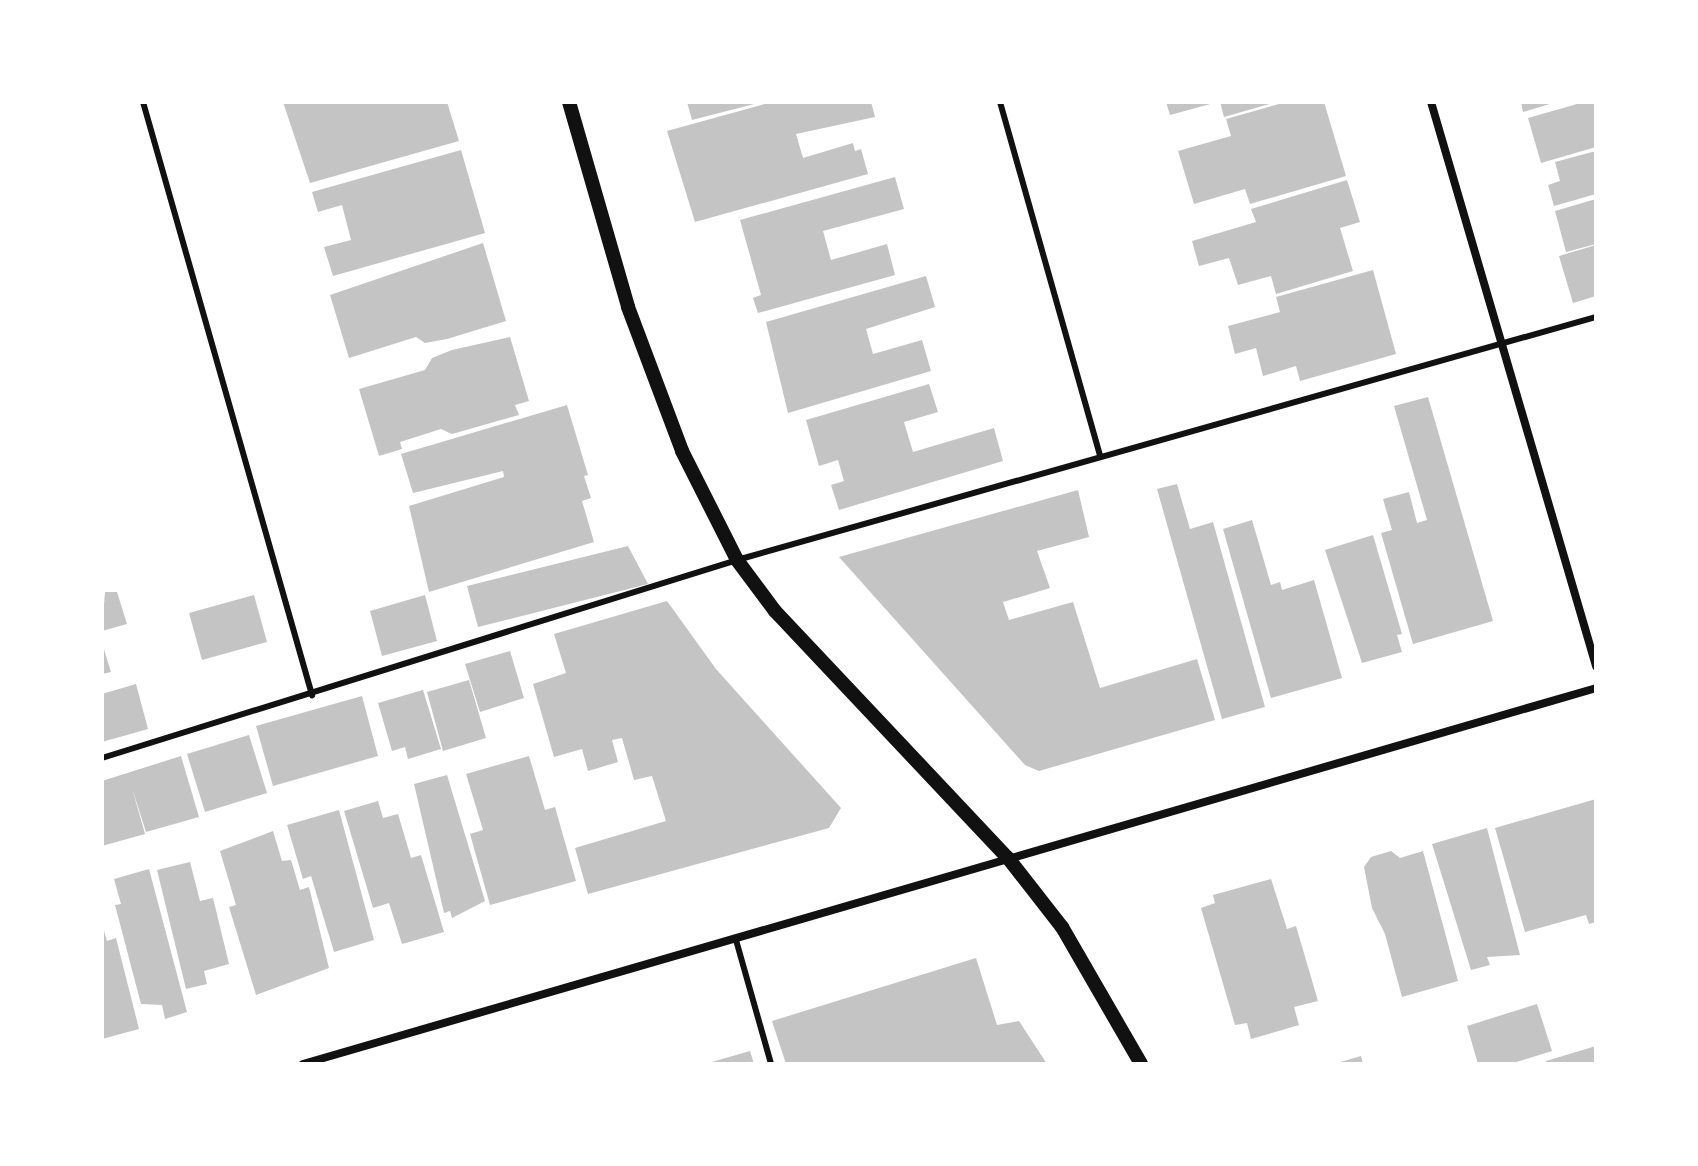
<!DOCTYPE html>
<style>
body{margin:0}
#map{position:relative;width:1698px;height:1166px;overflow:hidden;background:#fff;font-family:"Public Sans",sans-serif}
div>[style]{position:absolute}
.building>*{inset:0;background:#c4c4c4}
.service>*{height:6px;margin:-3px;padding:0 3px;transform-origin:3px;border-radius:3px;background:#111}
.minor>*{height:8px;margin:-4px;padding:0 4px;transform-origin:4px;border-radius:4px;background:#111}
.tertiary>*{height:14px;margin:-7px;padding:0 7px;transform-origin:7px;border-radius:7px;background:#111}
span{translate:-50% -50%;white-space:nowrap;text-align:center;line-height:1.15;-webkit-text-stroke:6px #fff;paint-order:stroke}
.frame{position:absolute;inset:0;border:104px solid #fff;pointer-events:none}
</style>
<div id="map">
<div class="building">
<i style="clip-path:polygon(283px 102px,447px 102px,459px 141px,310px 183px)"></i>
<i style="clip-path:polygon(687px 102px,758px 102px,758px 103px,692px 120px)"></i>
<i style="clip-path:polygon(772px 102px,871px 102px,875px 117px,796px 134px,803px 158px,853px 143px,855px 151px,861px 149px,868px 174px,695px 222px,667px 131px)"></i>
<i style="clip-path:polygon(1166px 102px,1214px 102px,1214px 103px,1170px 115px)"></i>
<i style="clip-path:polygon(1220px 102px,1273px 102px,1273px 103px,1224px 117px)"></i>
<i style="clip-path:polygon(1286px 102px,1324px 102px,1346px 176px,1250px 204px,1245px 189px,1194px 204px,1178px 151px,1231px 136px,1226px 119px)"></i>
<i style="clip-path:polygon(1521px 102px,1553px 102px,1553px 103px,1523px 112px)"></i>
<i style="clip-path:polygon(1584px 102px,1596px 102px,1596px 147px,1541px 163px,1528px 118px)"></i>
<i style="clip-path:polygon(461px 150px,485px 233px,333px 276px,324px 247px,351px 240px,342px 205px,318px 212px,312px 192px)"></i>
<i style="clip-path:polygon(1596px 151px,1596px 194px,1554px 206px,1548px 185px,1560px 181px,1555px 162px)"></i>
<i style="clip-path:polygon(895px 177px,904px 209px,823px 231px,831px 260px,887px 244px,895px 275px,758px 313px,753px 298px,761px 295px,740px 220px)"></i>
<i style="clip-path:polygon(1347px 180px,1360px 222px,1340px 228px,1353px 271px,1276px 294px,1271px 276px,1238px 285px,1229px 258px,1199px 266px,1192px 241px,1256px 222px,1251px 209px)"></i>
<i style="clip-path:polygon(1596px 199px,1596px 244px,1566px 252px,1555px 211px)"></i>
<i style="clip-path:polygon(483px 243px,506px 321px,447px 339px,425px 343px,416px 337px,349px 358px,330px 295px)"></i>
<i style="clip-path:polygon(1596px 245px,1596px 296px,1573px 303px,1559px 256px)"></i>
<i style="clip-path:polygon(1373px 270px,1396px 354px,1300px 381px,1296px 366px,1263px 376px,1256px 348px,1235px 354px,1228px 326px,1280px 312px,1276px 297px)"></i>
<i style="clip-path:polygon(926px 276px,935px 307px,866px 329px,873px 354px,922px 340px,931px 371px,788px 413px,766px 322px)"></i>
<i style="clip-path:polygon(510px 337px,529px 401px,515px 405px,519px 415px,452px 434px,441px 429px,400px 442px,402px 449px,379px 456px,359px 389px,425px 370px,432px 358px,452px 350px)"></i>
<i style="clip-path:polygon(929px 384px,938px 412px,904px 422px,913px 452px,994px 428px,1003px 461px,839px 510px,831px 485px,844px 481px,838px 460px,819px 466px,806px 420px)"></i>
<i style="clip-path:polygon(1428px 397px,1493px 621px,1413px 644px,1381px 533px,1392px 530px,1383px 499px,1409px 492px,1417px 523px,1427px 520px,1394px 406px)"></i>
<i style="clip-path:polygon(567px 405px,588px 475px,584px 476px,591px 498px,582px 501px,594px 542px,429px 592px,409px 506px,504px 477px,503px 471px,413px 493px,401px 454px)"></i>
<i style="clip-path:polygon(1177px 484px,1190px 529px,1213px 522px,1265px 707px,1222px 719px,1157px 489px)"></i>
<i style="clip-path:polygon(1078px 490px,1089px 537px,1037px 551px,1050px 588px,1003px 602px,1009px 620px,1073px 602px,1100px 688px,1197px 659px,1215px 720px,1039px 771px,1025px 765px,839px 557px)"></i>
<i style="clip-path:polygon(1252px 520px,1271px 585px,1280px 582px,1282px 590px,1314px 580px,1342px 678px,1271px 698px,1223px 529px)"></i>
<i style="clip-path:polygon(1373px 535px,1402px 634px,1397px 635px,1402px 652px,1362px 663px,1325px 550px)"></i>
<i style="clip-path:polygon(628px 546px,648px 584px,478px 627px,467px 586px)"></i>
<i style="clip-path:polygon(105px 592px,117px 592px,127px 624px,102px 631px)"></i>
<i style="clip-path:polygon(254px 595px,267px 642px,202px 660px,189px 613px)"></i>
<i style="clip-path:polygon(425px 595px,437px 641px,382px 656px,370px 611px)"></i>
<i style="clip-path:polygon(667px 601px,716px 669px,841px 808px,829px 828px,588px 894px,575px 848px,666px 821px,652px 776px,634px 780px,622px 738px,612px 740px,618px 762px,588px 771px,582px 749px,554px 757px,533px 684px,566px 673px,554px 634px)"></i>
<i style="clip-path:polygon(102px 643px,111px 672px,102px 674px)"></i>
<i style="clip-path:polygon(510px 651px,524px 698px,480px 712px,465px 664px)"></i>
<i style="clip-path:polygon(469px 680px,486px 738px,443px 751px,427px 692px)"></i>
<i style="clip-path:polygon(136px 684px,148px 729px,102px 742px,102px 694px)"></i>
<i style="clip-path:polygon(423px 690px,441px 749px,408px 759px,405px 747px,392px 751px,378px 703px)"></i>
<i style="clip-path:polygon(362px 696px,378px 756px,273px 786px,256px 726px)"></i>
<i style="clip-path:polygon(249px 735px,267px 793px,205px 812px,187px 754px)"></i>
<i style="clip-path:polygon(181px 756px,199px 817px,146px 832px,132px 788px,145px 834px,102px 846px,102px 781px)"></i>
<i style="clip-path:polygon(529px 756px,545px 810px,555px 807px,576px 881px,490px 905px,470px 834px,483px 830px,466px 774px)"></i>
<i style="clip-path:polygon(447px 775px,485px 901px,452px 918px,450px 911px,444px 913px,414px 784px)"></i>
<i style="clip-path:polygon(1596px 799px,1596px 922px,1589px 924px,1586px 915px,1525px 932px,1495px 828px)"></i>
<i style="clip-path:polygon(378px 801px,383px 818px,398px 814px,411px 858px,421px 855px,444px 932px,402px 944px,389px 903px,373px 908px,344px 811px)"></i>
<i style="clip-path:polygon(339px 810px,374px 940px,334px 952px,311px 876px,303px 879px,287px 825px)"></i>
<i style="clip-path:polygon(1487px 828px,1520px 955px,1487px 957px,1490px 965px,1471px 970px,1432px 844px)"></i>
<i style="clip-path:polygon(273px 831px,282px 861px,291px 860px,300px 890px,309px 887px,329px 968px,256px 995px,229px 907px,236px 905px,220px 851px)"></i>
<i style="clip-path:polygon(1391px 851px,1400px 858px,1423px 851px,1458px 981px,1402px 997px,1385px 934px,1372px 908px,1364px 867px,1371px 857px)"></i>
<i style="clip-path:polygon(190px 862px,200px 901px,213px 898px,229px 964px,204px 971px,207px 984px,186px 989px,157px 870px)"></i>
<i style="clip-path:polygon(149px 869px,187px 1012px,165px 1019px,162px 1005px,141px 1004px,115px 905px,121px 904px,114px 879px)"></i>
<i style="clip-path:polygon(1271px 879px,1287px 929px,1296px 926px,1318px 1001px,1294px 1007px,1299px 1025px,1251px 1039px,1247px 1023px,1235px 1025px,1201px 908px,1215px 903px,1213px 895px)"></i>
<i style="clip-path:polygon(102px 924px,107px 941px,116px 938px,139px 1029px,102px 1039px)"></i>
<i style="clip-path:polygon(976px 958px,997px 1025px,1019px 1021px,1047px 1064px,786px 1064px,772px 1021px)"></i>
<i style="clip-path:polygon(1537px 1004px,1552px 1051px,1510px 1064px,1478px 1064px,1467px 1026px)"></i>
<i style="clip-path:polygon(1596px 1046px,1596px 1064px,1547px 1064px,1546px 1061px)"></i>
<i style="clip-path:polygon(750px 1051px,754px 1064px,708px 1064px,708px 1063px)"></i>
<i style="clip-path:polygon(1361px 1056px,1363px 1064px,1338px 1064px,1337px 1063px)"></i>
</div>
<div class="service">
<i style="left:143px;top:102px;width:617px;rotate:74.09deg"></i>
<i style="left:1000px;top:102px;width:367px;rotate:74.2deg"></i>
<i style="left:102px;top:758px;width:665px;rotate:-17.32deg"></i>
<i style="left:737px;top:560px;width:893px;rotate:-15.8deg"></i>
<i style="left:736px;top:940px;width:129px;rotate:74.2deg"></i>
</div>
<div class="minor">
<i style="left:1431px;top:102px;width:588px;rotate:73.69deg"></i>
<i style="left:303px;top:1064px;width:1347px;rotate:-16.21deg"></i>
</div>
<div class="tertiary">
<i style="left:569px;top:102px;width:213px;rotate:73.9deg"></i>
<i style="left:628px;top:307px;width:154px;rotate:69.4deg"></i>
<i style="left:682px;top:451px;width:122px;rotate:63.2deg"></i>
<i style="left:737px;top:560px;width:64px;rotate:53.3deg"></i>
<i style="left:775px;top:611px;width:340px;rotate:46.7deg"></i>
<i style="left:1008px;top:858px;width:88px;rotate:52deg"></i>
<i style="left:1062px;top:927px;width:158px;rotate:60deg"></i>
</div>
<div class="frame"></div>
</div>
